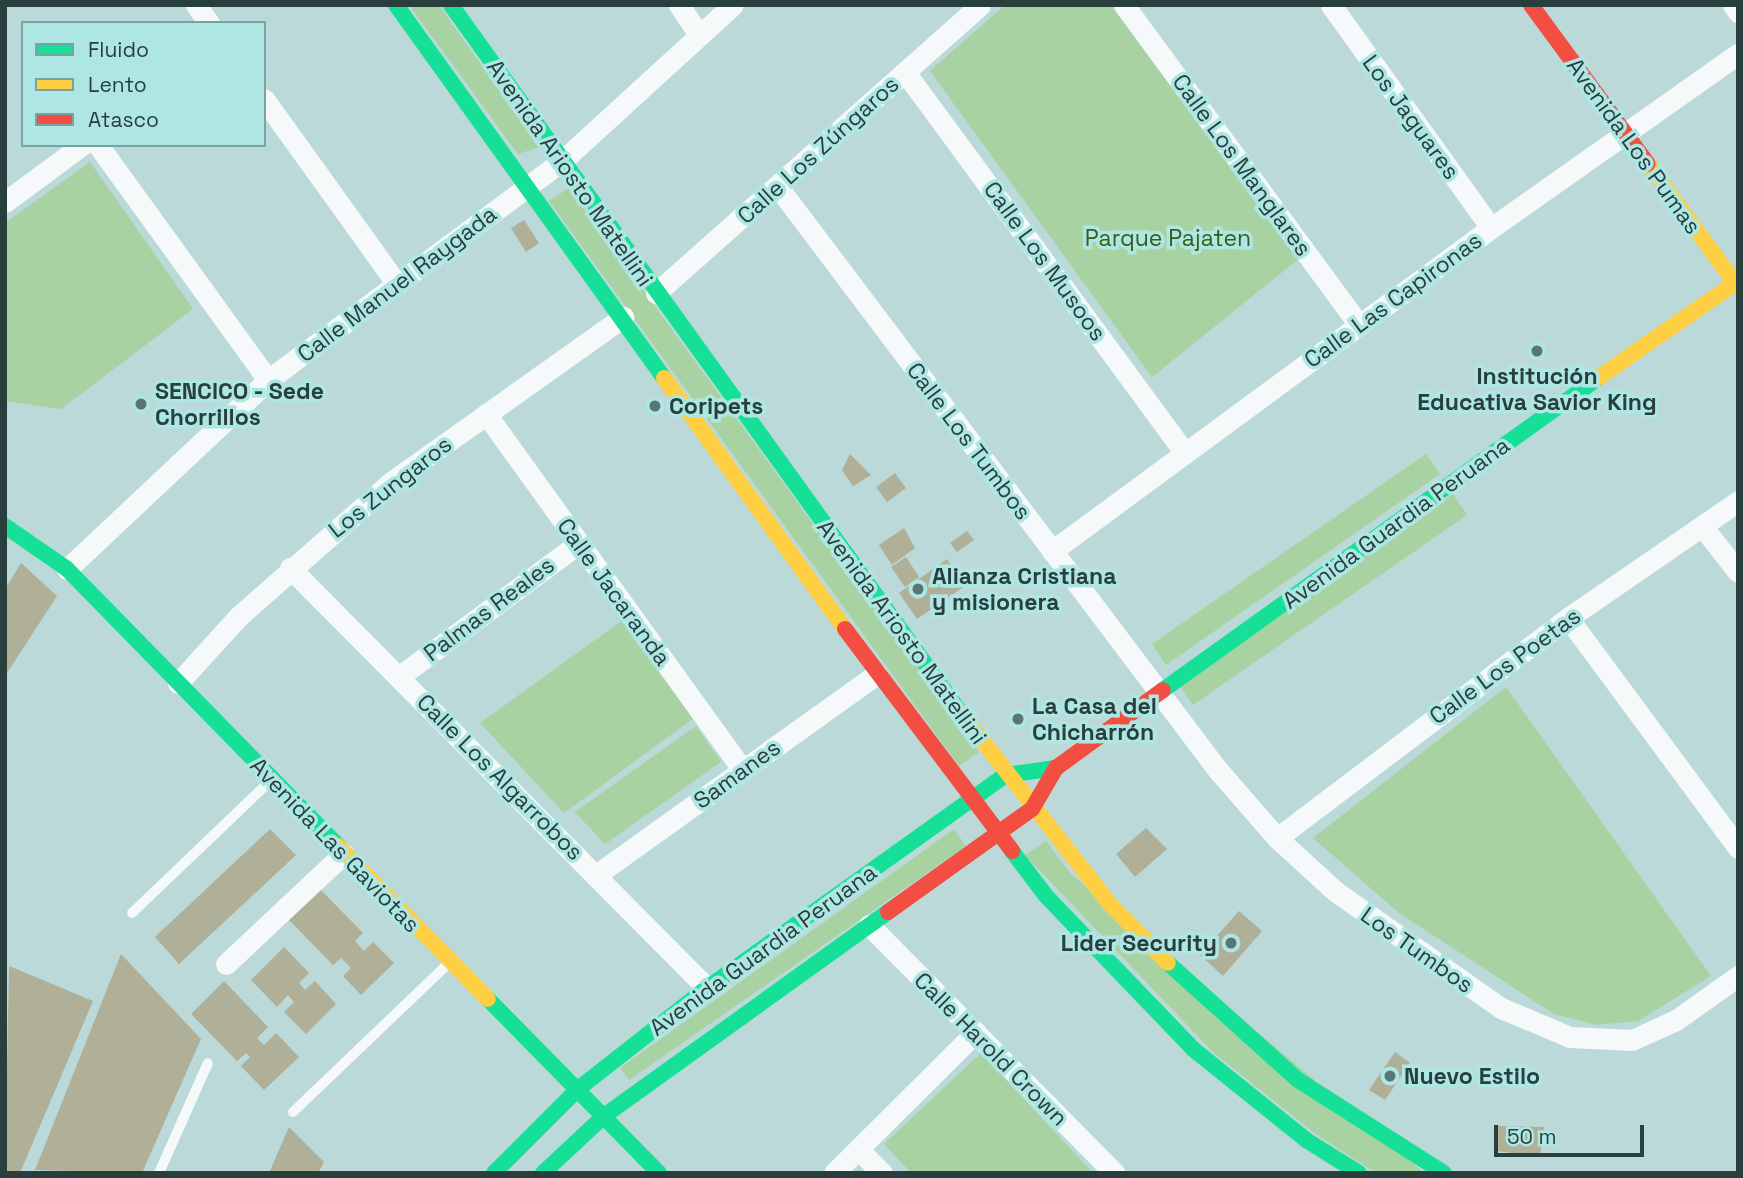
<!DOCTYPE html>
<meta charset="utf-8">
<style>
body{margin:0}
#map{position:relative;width:1743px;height:1178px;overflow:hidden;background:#bbd9d8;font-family:"Space Grotesk",sans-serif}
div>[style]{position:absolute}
.green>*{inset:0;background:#a8d2a1}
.building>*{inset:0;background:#b0af97}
.lane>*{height:10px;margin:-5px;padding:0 5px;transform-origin:5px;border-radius:5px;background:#f5f9f9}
.street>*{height:21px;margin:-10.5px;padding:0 10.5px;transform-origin:10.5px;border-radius:10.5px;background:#f5f9f9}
.fast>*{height:16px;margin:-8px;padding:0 8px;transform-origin:8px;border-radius:8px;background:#16e098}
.slow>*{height:16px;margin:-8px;padding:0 8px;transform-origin:8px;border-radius:8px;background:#ffcf43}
.jam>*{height:16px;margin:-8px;padding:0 8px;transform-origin:8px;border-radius:8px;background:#f24e42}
.dots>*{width:19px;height:19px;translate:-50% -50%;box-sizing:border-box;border:4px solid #aee6e4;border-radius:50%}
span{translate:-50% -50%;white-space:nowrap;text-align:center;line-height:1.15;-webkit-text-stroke:7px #aee6e4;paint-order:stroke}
.street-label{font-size:23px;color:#283f3e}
.park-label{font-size:23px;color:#375d16}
.poi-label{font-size:23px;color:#283f3e;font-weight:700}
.left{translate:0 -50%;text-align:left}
.right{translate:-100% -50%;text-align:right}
.frame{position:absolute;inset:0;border:7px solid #283f3e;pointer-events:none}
.legend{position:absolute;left:21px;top:21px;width:245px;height:126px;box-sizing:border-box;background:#aee6e4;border:2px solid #78a3a2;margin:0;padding:9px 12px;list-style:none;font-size:21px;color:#283f3e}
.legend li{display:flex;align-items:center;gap:14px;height:35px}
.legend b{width:35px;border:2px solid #78a3a2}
.scale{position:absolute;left:1494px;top:1125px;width:150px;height:32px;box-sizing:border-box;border:4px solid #283f3e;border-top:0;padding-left:9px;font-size:21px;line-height:24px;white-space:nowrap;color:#283f3e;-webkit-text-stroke:5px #aee6e4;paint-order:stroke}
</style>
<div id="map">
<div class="green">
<i style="clip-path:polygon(409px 5px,439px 5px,539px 147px,518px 154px)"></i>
<i style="clip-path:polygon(1005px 5px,1112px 5px,1300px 258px,1152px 377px,930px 71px)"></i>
<i style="clip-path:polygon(90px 162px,193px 309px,61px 409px,5px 401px,5px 223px)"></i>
<i style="clip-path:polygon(569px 188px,979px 752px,959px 766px,549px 201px)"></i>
<i style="clip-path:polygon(1426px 454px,1440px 474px,1166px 665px,1152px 644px)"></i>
<i style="clip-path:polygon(1453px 494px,1467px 515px,1193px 705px,1179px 685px)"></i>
<i style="clip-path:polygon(623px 620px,694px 718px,564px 813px,480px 723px)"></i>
<i style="clip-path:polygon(1506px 687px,1711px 976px,1638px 1021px,1597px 1025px,1554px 1014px,1399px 913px,1313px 838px)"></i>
<i style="clip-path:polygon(696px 726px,721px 762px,605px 844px,575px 812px)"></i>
<i style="clip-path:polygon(954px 829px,966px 846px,629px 1080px,620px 1068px)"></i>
<i style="clip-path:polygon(1046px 841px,1071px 874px,1424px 1173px,1376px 1173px,1317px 1135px,1214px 1053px,1025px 855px)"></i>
<i style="clip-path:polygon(981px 1053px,1093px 1173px,911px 1173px,884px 1144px)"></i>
</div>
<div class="building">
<i style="clip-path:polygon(524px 220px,539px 243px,526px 252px,511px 228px)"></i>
<i style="clip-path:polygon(658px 397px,664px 405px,652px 414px,646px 406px)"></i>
<i style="clip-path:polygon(850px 454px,871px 475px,853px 486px,842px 470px)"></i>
<i style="clip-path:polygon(895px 473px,906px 488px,887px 502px,876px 487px)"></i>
<i style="clip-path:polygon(904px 528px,915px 548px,892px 565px,879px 545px)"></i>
<i style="clip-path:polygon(967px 531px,974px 540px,957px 552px,950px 543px)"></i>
<i style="clip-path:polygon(906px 557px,919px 577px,905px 587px,891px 567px)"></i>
<i style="clip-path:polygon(947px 559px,965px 586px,917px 619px,899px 593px)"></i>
<i style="clip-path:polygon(21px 563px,57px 596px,5px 676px,5px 589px)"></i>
<i style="clip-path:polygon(1146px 828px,1167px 849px,1135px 877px,1116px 854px)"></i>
<i style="clip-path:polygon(270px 829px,296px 855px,179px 964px,155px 937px)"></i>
<i style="clip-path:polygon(319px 888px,363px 933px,355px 941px,364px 951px,373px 942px,394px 963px,361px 995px,343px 976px,351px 968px,341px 958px,333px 965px,288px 919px)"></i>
<i style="clip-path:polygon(1239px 911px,1262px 931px,1223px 976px,1200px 955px)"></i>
<i style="clip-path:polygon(284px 947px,309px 973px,299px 983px,305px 990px,315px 981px,336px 1004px,306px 1034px,284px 1012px,294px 1002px,288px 995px,277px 1007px,251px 980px)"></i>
<i style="clip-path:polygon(121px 954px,201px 1039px,142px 1173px,35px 1170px)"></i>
<i style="clip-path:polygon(9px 966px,93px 1001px,20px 1173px,5px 1173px)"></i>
<i style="clip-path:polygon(224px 981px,268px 1027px,257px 1038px,264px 1045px,276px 1033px,299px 1057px,264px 1090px,241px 1066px,250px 1057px,246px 1053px,237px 1061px,191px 1014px)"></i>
<i style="clip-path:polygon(1395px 1052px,1410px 1063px,1385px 1100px,1369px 1090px)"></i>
<i style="clip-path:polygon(1498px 1126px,1544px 1127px,1540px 1156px,1496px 1151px)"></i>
<i style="clip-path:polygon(289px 1127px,324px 1162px,318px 1173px,269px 1173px)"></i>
</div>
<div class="lane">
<i style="left:132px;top:913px;width:192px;rotate:-43.7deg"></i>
<i style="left:293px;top:1112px;width:217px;rotate:-43.7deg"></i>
<i style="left:159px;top:1173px;width:120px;rotate:-66deg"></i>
</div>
<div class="street">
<i style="left:196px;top:5px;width:22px;rotate:54deg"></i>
<i style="left:679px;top:5px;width:36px;rotate:56deg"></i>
<i style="left:1124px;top:5px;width:397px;rotate:53.7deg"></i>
<i style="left:1331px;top:5px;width:274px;rotate:54.3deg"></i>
<i style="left:1733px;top:5px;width:9px;rotate:54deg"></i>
<i style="left:905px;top:72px;width:470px;rotate:53.7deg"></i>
<i style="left:264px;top:99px;width:226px;rotate:54.3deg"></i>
<i style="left:98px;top:145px;width:290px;rotate:54.1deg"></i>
<i style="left:778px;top:187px;width:729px;rotate:52.97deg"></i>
<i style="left:1217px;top:769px;width:91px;rotate:49deg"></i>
<i style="left:1277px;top:838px;width:79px;rotate:42.4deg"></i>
<i style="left:1335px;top:891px;width:203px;rotate:35.2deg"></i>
<i style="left:1501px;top:1008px;width:75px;rotate:22.8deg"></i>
<i style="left:1570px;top:1037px;width:62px;rotate:2.8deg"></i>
<i style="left:1632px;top:1040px;width:48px;rotate:-24.4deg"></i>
<i style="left:1676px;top:1020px;width:76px;rotate:-35.4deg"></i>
<i style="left:5px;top:202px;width:96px;rotate:-36.5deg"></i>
<i style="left:656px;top:293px;width:433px;rotate:-41.6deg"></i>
<i style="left:486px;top:414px;width:439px;rotate:54.2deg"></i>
<i style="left:1702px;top:526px;width:58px;rotate:52deg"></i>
<i style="left:1052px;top:551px;width:545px;rotate:-36.34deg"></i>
<i style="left:1491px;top:228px;width:302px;rotate:-35.2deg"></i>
<i style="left:290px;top:568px;width:592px;rotate:45.21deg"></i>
<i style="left:67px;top:569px;width:276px;rotate:-43.2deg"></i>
<i style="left:268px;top:380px;width:367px;rotate:-36.7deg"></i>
<i style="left:562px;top:161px;width:231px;rotate:-42.4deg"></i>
<i style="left:1568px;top:618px;width:286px;rotate:53.5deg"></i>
<i style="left:400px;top:676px;width:223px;rotate:-36.6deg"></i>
<i style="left:178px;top:683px;width:89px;rotate:-47.7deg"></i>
<i style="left:238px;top:617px;width:204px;rotate:-41.4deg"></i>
<i style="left:391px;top:482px;width:285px;rotate:-35.4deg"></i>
<i style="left:1277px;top:838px;width:365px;rotate:-37.1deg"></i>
<i style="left:1568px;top:618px;width:206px;rotate:-34.5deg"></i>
<i style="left:596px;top:875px;width:345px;rotate:-35.6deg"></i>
<i style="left:869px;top:925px;width:349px;rotate:45.3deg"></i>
<i style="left:226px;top:964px;width:161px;rotate:-43.2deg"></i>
<i style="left:858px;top:1149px;width:34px;rotate:45deg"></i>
<i style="left:834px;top:1173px;width:200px;rotate:-44.8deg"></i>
</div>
<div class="fast">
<i style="left:396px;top:5px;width:459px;rotate:54.3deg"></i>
<i style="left:451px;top:5px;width:871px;rotate:54.25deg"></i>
<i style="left:5px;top:526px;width:75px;rotate:34.7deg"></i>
<i style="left:67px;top:569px;width:388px;rotate:45.6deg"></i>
<i style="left:1163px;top:690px;width:535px;rotate:-35.65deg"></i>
<i style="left:1012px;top:851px;width:56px;rotate:52.9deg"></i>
<i style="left:1046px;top:896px;width:212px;rotate:46.1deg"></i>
<i style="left:1193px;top:1049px;width:145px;rotate:38.8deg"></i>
<i style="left:1306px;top:1140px;width:62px;rotate:31.9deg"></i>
<i style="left:1168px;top:963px;width:175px;rotate:42deg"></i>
<i style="left:1298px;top:1080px;width:173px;rotate:32.5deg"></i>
<i style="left:488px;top:999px;width:244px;rotate:45.5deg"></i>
<i style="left:494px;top:1173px;width:119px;rotate:-45deg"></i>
<i style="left:578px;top:1089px;width:164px;rotate:-38.1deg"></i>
<i style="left:707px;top:988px;width:367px;rotate:-35.5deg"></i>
<i style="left:1006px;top:775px;width:50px;rotate:-8deg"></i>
<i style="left:543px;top:1173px;width:83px;rotate:-43.1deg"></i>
<i style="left:604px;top:1116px;width:350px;rotate:-35.7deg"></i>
</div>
<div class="slow">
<i style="left:1648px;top:164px;width:152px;rotate:53.8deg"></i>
<i style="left:664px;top:378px;width:309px;rotate:54.2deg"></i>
<i style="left:1598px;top:378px;width:167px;rotate:-34.7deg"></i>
<i style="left:960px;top:712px;width:245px;rotate:52deg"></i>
<i style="left:1111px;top:905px;width:81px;rotate:45.5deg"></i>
<i style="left:338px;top:846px;width:214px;rotate:45.6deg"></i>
</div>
<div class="jam">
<i style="left:1531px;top:5px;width:197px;rotate:53.7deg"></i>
<i style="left:845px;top:629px;width:278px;rotate:53deg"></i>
<i style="left:888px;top:912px;width:177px;rotate:-35.6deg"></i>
<i style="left:1032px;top:809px;width:48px;rotate:-59.7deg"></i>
<i style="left:1056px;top:768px;width:132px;rotate:-36.1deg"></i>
</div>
<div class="dots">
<i style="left:1537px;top:351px;background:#5b7574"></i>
<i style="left:141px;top:404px;background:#5b7574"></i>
<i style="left:655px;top:406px;background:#5b7574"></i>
<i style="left:918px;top:589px;background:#5b7574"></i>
<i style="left:1018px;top:719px;background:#5b7574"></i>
<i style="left:1231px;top:943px;background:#5b7574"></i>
<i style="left:1390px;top:1076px;background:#5b7574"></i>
</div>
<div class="street-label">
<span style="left:1411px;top:117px;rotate:54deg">Los Jaguares</span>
<span style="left:1634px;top:146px;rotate:54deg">Avenida Los Pumas</span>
<span style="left:818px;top:150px;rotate:-42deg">Calle Los Zúngaros</span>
<span style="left:1242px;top:165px;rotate:54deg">Calle Los Manglares</span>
<span style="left:570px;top:173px;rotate:55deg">Avenida Ariosto Matellini</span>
<span style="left:1045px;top:261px;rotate:54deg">Calle Los Musoos</span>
<span style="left:397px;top:284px;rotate:-37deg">Calle Manuel Raygada</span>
<span style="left:1393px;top:300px;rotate:-36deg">Calle Las Capironas</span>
<span style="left:969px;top:441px;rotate:53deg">Calle Los Tumbos</span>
<span style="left:390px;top:487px;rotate:-38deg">Los Zungaros</span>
<span style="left:1396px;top:523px;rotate:-36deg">Avenida Guardia Peruana</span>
<span style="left:614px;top:592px;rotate:54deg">Calle Jacaranda</span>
<span style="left:489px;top:609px;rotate:-37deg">Palmas Reales</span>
<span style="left:902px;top:632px;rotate:54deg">Avenida Ariosto Matellini</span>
<span style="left:1505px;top:666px;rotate:-36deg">Calle Los Poetas</span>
<span style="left:737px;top:774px;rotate:-36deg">Samanes</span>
<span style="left:500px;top:777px;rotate:45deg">Calle Los Algarrobos</span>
<span style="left:335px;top:845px;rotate:46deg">Avenida Las Gaviotas</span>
<span style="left:763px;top:950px;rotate:-36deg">Avenida Guardia Peruana</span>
<span style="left:1417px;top:950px;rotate:35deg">Los Tumbos</span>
<span style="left:991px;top:1049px;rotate:45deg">Calle Harold Crown</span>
</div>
<div class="park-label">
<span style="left:1168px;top:238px">Parque Pajaten</span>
</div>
<div class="poi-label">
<span style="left:1537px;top:389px">Institución<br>Educativa Savior King</span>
<span class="left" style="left:155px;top:404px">SENCICO - Sede<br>Chorrillos</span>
<span class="left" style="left:669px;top:406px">Coripets</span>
<span class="left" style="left:932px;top:589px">Alianza Cristiana<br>y misionera</span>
<span class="left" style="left:1032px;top:719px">La Casa del<br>Chicharrón</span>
<span class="right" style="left:1217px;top:943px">Lider Security</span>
<span class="left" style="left:1404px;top:1076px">Nuevo Estilo</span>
</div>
<div class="frame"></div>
<ul class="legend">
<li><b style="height:9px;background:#16e098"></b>Fluido</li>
<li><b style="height:9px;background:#ffcf43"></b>Lento</li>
<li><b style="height:9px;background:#f24e42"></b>Atasco</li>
</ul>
<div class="scale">50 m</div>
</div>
